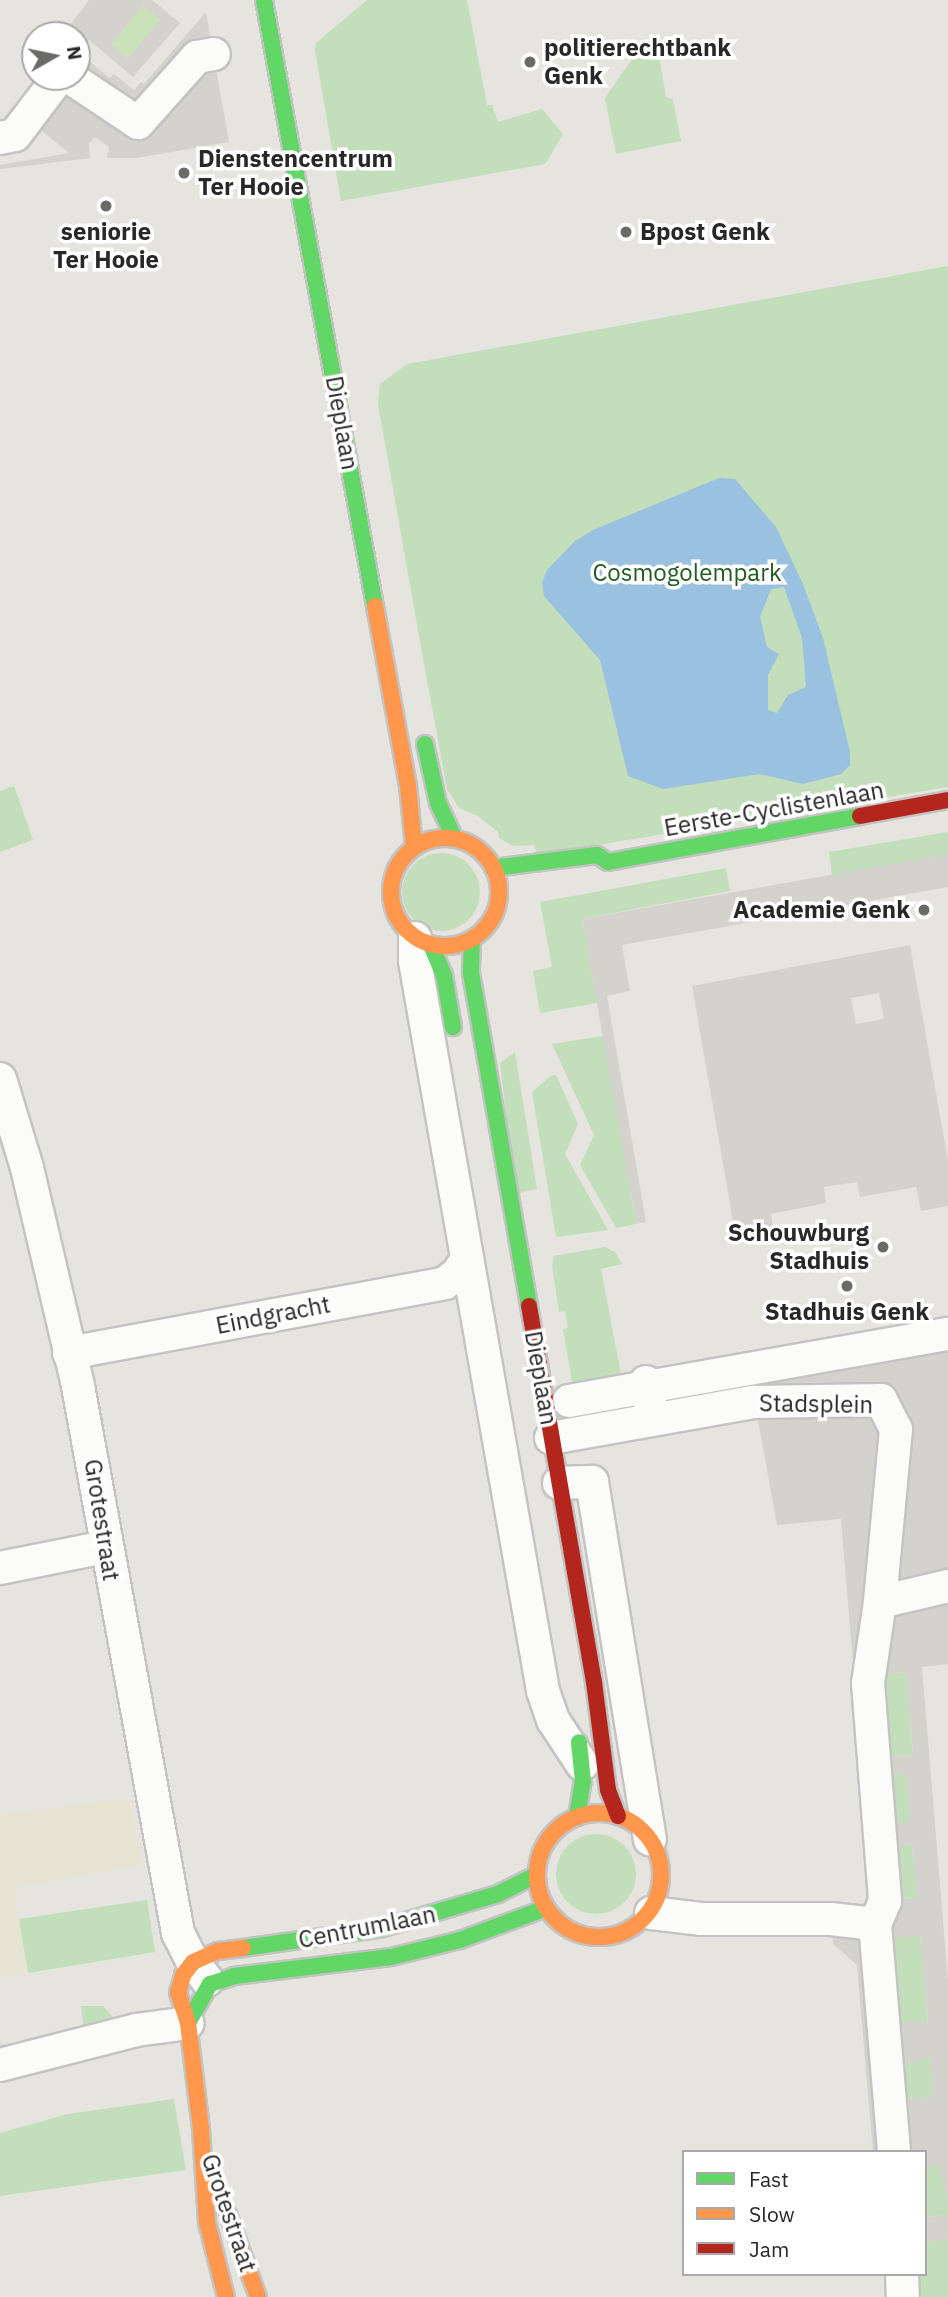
<!DOCTYPE html>
<style>
body{margin:0}
#map{position:relative;width:948px;height:2297px;overflow:hidden;background:#e5e4de;font-family:"IBM Plex Sans",sans-serif}
div>[style]{position:absolute}
.education>*{inset:0;background:#e7e4d4}
.green>*{inset:0;background:#c3debb}
.round{border-radius:50%}
.pitch>*{inset:0;background:#cbe1b9}
.plaza>*{inset:0;background:#d3d2cc}
.water>*{inset:0;background:#9ac1df}
.roads{filter:drop-shadow(2px 0 #c4c3c3) drop-shadow(-2px 0 #c4c3c3) drop-shadow(0 2px #c4c3c3) drop-shadow(0 -2px #c4c3c3)}
.street>*{height:32px;margin:-16px;padding:0 16px;transform-origin:16px;border-radius:16px;background:#fbfbfa}
.fast>*{height:16px;margin:-8px;padding:0 8px;transform-origin:8px;border-radius:8px;background:#63d668}
.slow>*{height:16px;margin:-8px;padding:0 8px;transform-origin:8px;border-radius:8px;background:#ff974d}
.slow>.ring{margin:-8px;padding:0;box-sizing:content-box;background:none;border:16px solid #ff974d;border-radius:50%}
.jam>*{height:16px;margin:-8px;padding:0 8px;transform-origin:8px;border-radius:8px;background:#b3261e}
.dots>*{width:19px;height:19px;translate:-50% -50%;box-sizing:border-box;border:4px solid #fff;border-radius:50%}
span{translate:-50% -50%;white-space:nowrap;text-align:center;line-height:1.15;-webkit-text-stroke:7px #fff;paint-order:stroke}
.poi-label{font-size:24px;color:#282828;font-weight:700}
.left{translate:0 -50%;text-align:left}
.right{translate:-100% -50%;text-align:right}
.street-label{font-size:24px;color:#282828}
.park-label{font-size:24px;color:#245b22}
.legend{position:absolute;left:682px;top:2150px;width:245px;height:126px;box-sizing:border-box;background:#fff;border:2px solid #a9a9a9;margin:0;padding:9px 12px;list-style:none;font-size:21px;color:#282828}
.legend li{display:flex;align-items:center;gap:14px;height:35px}
.legend b{width:35px;border:2px solid #a9a9a9}
.north{position:absolute;left:21px;top:21px;width:70px;height:70px;box-sizing:border-box;background:#fff;border:2px solid #a9a9a9;border-radius:50%;rotate:81deg;font-size:19px;font-weight:700;line-height:28px;text-align:center;color:#282828}
.north::after{content:'';display:block;margin:auto;width:24px;height:32px;background:#6a6a68;clip-path:polygon(50% 0,100% 100%,50% 72%,0 100%)}
</style>
<div id="map">
<div class="education">
<i style="clip-path:polygon(129px 1798px,142px 1865px,14px 1887px,28px 1973px,0 1977px,0 1815px)"></i>
</div>
<div class="green">
<i style="clip-path:polygon(367px 0,467px 0,487px 105px,492px 105px,498px 122px,542px 109px,563px 134px,545px 164px,341px 201px,315px 50px,316px 43px)"></i>
<i style="clip-path:polygon(645px 40px,659px 56px,666px 97px,673px 100px,681px 141px,616px 154px,605px 98px)"></i>
<i style="clip-path:polygon(948px 266px,948px 787px,537px 855px,534px 845px,513px 846px,499px 838px,498px 832px,478px 816px,459px 808px,447px 789px,422px 653px,378px 404px,380px 384px,407px 364px)"></i>
<i style="clip-path:polygon(14px 786px,33px 840px,0 852px,0 791px)"></i>
<i style="clip-path:polygon(948px 832px,948px 854px,832px 875px,829px 852px)"></i>
<i class="round" style="left:402px;top:853px;width:78px;height:78px"></i>
<i style="clip-path:polygon(726px 868px,730px 891px,582px 919px,597px 1003px,540px 1013px,533px 971px,552px 967px,540px 902px)"></i>
<i style="clip-path:polygon(603px 1036px,636px 1224px,616px 1228px,580px 1165px,594px 1135px,552px 1044px)"></i>
<i style="clip-path:polygon(515px 1052px,537px 1189px,515px 1194px,500px 1063px)"></i>
<i style="clip-path:polygon(552px 1075px,556px 1075px,578px 1124px,565px 1154px,608px 1230px,556px 1237px,532px 1092px)"></i>
<i style="clip-path:polygon(605px 1247px,615px 1252px,622px 1264px,601px 1269px,623px 1385px,574px 1393px,563px 1329px,568px 1328px,565px 1311px,559px 1312px,552px 1266px,554px 1256px)"></i>
<i style="clip-path:polygon(906px 1672px,913px 1755px,889px 1756px,884px 1674px)"></i>
<i style="clip-path:polygon(891px 1773px,907px 1775px,910px 1823px,895px 1824px)"></i>
<i class="round" style="left:556px;top:1834px;width:80px;height:80px"></i>
<i style="clip-path:polygon(912px 1843px,917px 1898px,901px 1899px,897px 1847px)"></i>
<i style="clip-path:polygon(147px 1900px,155px 1952px,28px 1973px,19px 1919px)"></i>
<i style="clip-path:polygon(920px 1935px,928px 2024px,891px 2020px,883px 1938px)"></i>
<i style="clip-path:polygon(81px 2006px,103px 2006px,119px 2024px,0 2058px,0 2045px,84px 2032px)"></i>
<i style="clip-path:polygon(930px 2057px,933px 2097px,899px 2099px,896px 2067px)"></i>
<i style="clip-path:polygon(174px 2099px,186px 2170px,0 2196px,0 2133px,68px 2114px)"></i>
<i style="clip-path:polygon(939px 2164px,948px 2201px,948px 2215px,925px 2217px,925px 2168px)"></i>
<i style="clip-path:polygon(948px 2239px,948px 2297px,915px 2297px,913px 2274px,925px 2274px,925px 2242px)"></i>
</div>
<div class="pitch">
<i style="clip-path:polygon(143px 5px,161px 20px,128px 60px,110px 45px)"></i>
</div>
<div class="plaza">
<i style="clip-path:polygon(evenodd,89px 0,152px 0,180px 23px,133px 77px,89px 40px,79px 52px,109px 78px,114px 74px,134px 90px,141px 82px,144px 84px,206px 12px,229px 142px,137px 158px,107px 158px,109px 147px,95px 137px,89px 143px,90px 158px,0 169px,0 165px,69px 153px,37px 127px,1px 125px,40px 77px,77px 77px,77px 35px,62px 35px,89px 0,143px 5px,160px 20px,128px 59px,111px 45px,143px 5px)"></i>
<i style="clip-path:polygon(948px 854px,948px 887px,622px 945px,630px 991px,607px 996px,646px 1222px,636px 1224px,582px 919px)"></i>
<i style="clip-path:polygon(evenodd,910px 945px,948px 1161px,948px 1206px,921px 1211px,916px 1187px,860px 1197px,857px 1182px,824px 1187px,826px 1203px,771px 1214px,774px 1237px,737px 1244px,692px 986px,910px 945px,879px 993px,884px 1019px,856px 1024px,851px 998px,879px 993px)"></i>
<i style="clip-path:polygon(evenodd,948px 1329px,948px 1664px,922px 1667px,948px 1981px,948px 2201px,939px 2165px,925px 2168px,925px 2152px,873px 2152px,857px 1965px,833px 1944px,829px 1906px,873px 1903px,841px 1519px,777px 1525px,748px 1365px,948px 1329px,906px 1672px,913px 1755px,889px 1756px,884px 1674px,906px 1672px,948px 1329px,892px 1773px,907px 1775px,910px 1823px,895px 1823px,892px 1773px,948px 1329px,912px 1843px,917px 1898px,902px 1899px,897px 1847px,912px 1843px,948px 1329px,920px 1936px,928px 2023px,891px 2020px,883px 1938px,920px 1936px,948px 1329px,930px 2057px,933px 2097px,899px 2099px,896px 2067px,930px 2057px)"></i>
<i style="clip-path:polygon(948px 2215px,948px 2239px,925px 2242px,925px 2217px)"></i>
</div>
<div class="water">
<i style="clip-path:polygon(evenodd,719px 478px,735px 479px,776px 527px,803px 584px,823px 638px,850px 752px,850px 765px,841px 774px,803px 784px,760px 774px,663px 789px,628px 776px,600px 660px,544px 596px,542px 583px,547px 570px,575px 541px,593px 530px,719px 478px,784px 587px,802px 638px,806px 687px,788px 695px,777px 713px,768px 710px,768px 675px,779px 654px,767px 647px,760px 617px,771px 589px,784px 587px)"></i>
</div>
<div class="roads">
<div class="street">
<i style="left:69px;top:77px;width:83px;rotate:33.7deg"></i>
<i style="left:138px;top:123px;width:89px;rotate:-48.2deg"></i>
<i style="left:197px;top:57px;width:17px;rotate:-10deg"></i>
<i style="left:0;top:138px;width:15px;rotate:-11deg"></i>
<i style="left:15px;top:135px;width:73px;rotate:-52.8deg"></i>
<i style="left:415px;top:938px;width:23px;rotate:90deg"></i>
<i style="left:415px;top:961px;width:741px;rotate:80.05deg"></i>
<i style="left:543px;top:1691px;width:31px;rotate:71deg"></i>
<i style="left:553px;top:1720px;width:53px;rotate:56.6deg"></i>
<i style="left:0;top:1079px;width:93px;rotate:73.1deg"></i>
<i style="left:27px;top:1168px;width:224px;rotate:76.8deg"></i>
<i style="left:78px;top:1386px;width:556px;rotate:79.64deg"></i>
<i style="left:178px;top:1933px;width:33px;rotate:63deg"></i>
<i style="left:193px;top:1962px;width:23px;rotate:52deg"></i>
<i style="left:69px;top:1353px;width:382px;rotate:-10.5deg"></i>
<i style="left:445px;top:1283px;width:15px;rotate:-37deg"></i>
<i style="left:457px;top:1274px;width:18px;rotate:-56deg"></i>
<i style="left:646px;top:1382px;width:5px;rotate:79deg"></i>
<i style="left:647px;top:1387px;width:306px;rotate:-10deg"></i>
<i style="left:569px;top:1401px;width:79px;rotate:-10.2deg"></i>
<i style="left:647px;top:1387px;width:21px;rotate:79deg"></i>
<i style="left:551px;top:1438px;width:206px;rotate:-10.1deg"></i>
<i style="left:754px;top:1402px;width:127px;rotate:-0.9deg"></i>
<i style="left:881px;top:1400px;width:33px;rotate:63deg"></i>
<i style="left:896px;top:1429px;width:174px;rotate:95.3deg"></i>
<i style="left:880px;top:1602px;width:82px;rotate:98.4deg"></i>
<i style="left:868px;top:1683px;width:219px;rotate:85.5deg"></i>
<i style="left:885px;top:1901px;width:25px;rotate:113deg"></i>
<i style="left:559px;top:1483px;width:33px;rotate:-2deg"></i>
<i style="left:592px;top:1482px;width:362px;rotate:80.8deg"></i>
<i style="left:0;top:1568px;width:107px;rotate:-11.3deg"></i>
<i style="left:880px;top:1602px;width:70px;rotate:-13.2deg"></i>
<i style="left:651px;top:1913px;width:50px;rotate:6.8deg"></i>
<i style="left:701px;top:1919px;width:130px"></i>
<i style="left:831px;top:1919px;width:44px;rotate:6.5deg"></i>
<i style="left:875px;top:1924px;width:229px;rotate:85.2deg"></i>
<i style="left:0;top:2065px;width:140px;rotate:-14.4deg"></i>
<i style="left:136px;top:2030px;width:52px;rotate:-7.7deg"></i>
<i style="left:902px;top:2274px;width:23px;rotate:88deg"></i>
</div>
<div class="fast">
<i style="left:264px;top:0;width:616px;rotate:79.62deg"></i>
<i style="left:425px;top:744px;width:60px;rotate:77.6deg"></i>
<i style="left:438px;top:803px;width:38px;rotate:65deg"></i>
<i style="left:493px;top:868px;width:105px;rotate:-7.1deg"></i>
<i style="left:597px;top:855px;width:13px;rotate:32deg"></i>
<i style="left:608px;top:862px;width:256px;rotate:-10.3deg"></i>
<i style="left:472px;top:939px;width:34px;rotate:92deg"></i>
<i style="left:471px;top:973px;width:338px;rotate:80.1deg"></i>
<i style="left:431px;top:945px;width:33px;rotate:67deg"></i>
<i style="left:444px;top:975px;width:53px;rotate:80.2deg"></i>
<i style="left:577px;top:1817px;width:36px;rotate:-81deg"></i>
<i style="left:583px;top:1781px;width:39px;rotate:-96deg"></i>
<i style="left:243px;top:1948px;width:137px;rotate:-8deg"></i>
<i style="left:379px;top:1929px;width:124px;rotate:-16.4deg"></i>
<i style="left:498px;top:1894px;width:42px;rotate:-26.6deg"></i>
<i style="left:188px;top:2023px;width:45px;rotate:-60.6deg"></i>
<i style="left:210px;top:1984px;width:25px;rotate:-18deg"></i>
<i style="left:234px;top:1976px;width:158px;rotate:-6.9deg"></i>
<i style="left:391px;top:1957px;width:71px;rotate:-13.8deg"></i>
<i style="left:460px;top:1940px;width:92px;rotate:-20.4deg"></i>
</div>
<div class="slow">
<i style="left:375px;top:606px;width:183px;rotate:79.6deg"></i>
<i style="left:408px;top:786px;width:61px;rotate:84.4deg"></i>
<i class="ring" style="left:391px;top:838px;width:92px;height:92px"></i>
<i class="ring" style="left:537px;top:1813px;width:108px;height:108px"></i>
<i style="left:228px;top:2214px;width:88px;rotate:70.1deg"></i>
<i style="left:226px;top:2297px;width:77px;rotate:-104.2deg"></i>
<i style="left:207px;top:2222px;width:93px;rotate:-93.7deg"></i>
<i style="left:201px;top:2129px;width:107px;rotate:-97deg"></i>
<i style="left:188px;top:2023px;width:32px;rotate:-108deg"></i>
<i style="left:178px;top:1993px;width:19px;rotate:-74deg"></i>
<i style="left:183px;top:1975px;width:16px;rotate:-52deg"></i>
<i style="left:193px;top:1962px;width:27px;rotate:-24deg"></i>
<i style="left:218px;top:1951px;width:25px;rotate:-7deg"></i>
</div>
<div class="jam">
<i style="left:860px;top:816px;width:89px;rotate:-10.3deg"></i>
<i style="left:529px;top:1306px;width:382px;rotate:80.2deg"></i>
<i style="left:594px;top:1682px;width:109px;rotate:82.6deg"></i>
<i style="left:608px;top:1790px;width:28px;rotate:69deg"></i>
</div>
</div>
<div class="dots">
<i style="left:530px;top:62px;background:#6a6a68"></i>
<i style="left:184px;top:173px;background:#6a6a68"></i>
<i style="left:106px;top:206px;background:#6a6a68"></i>
<i style="left:626px;top:232px;background:#6a6a68"></i>
<i style="left:924px;top:910px;background:#6a6a68"></i>
<i style="left:883px;top:1247px;background:#6a6a68"></i>
<i style="left:847px;top:1286px;background:#6a6a68"></i>
</div>
<div class="poi-label">
<span class="left" style="left:544px;top:62px">politierechtbank<br>Genk</span>
<span class="left" style="left:198px;top:173px">Dienstencentrum<br>Ter Hooie</span>
<span style="left:106px;top:246px">seniorie<br>Ter Hooie</span>
<span class="left" style="left:640px;top:232px">Bpost Genk</span>
<span class="right" style="left:910px;top:910px">Academie Genk</span>
<span class="right" style="left:869px;top:1247px">Schouwburg<br>Stadhuis</span>
<span style="left:847px;top:1312px">Stadhuis Genk</span>
</div>
<div class="street-label">
<span style="left:342px;top:423px;rotate:80deg">Dieplaan</span>
<span style="left:774px;top:809px;rotate:-10deg">Eerste-Cyclistenlaan</span>
<span style="left:273px;top:1315px;rotate:-11deg">Eindgracht</span>
<span style="left:541px;top:1378px;rotate:80deg">Dieplaan</span>
<span style="left:816px;top:1404px;rotate:1deg">Stadsplein</span>
<span style="left:102px;top:1520px;rotate:81deg">Grotestraat</span>
<span style="left:367px;top:1927px;rotate:-11deg">Centrumlaan</span>
<span style="left:229px;top:2213px;rotate:71deg">Grotestraat</span>
</div>
<div class="park-label">
<span style="left:687px;top:573px">Cosmogolempark</span>
</div>
<ul class="legend">
<li><b style="height:9px;background:#63d668"></b>Fast</li>
<li><b style="height:9px;background:#ff974d"></b>Slow</li>
<li><b style="height:9px;background:#b3261e"></b>Jam</li>
</ul>
<div class="north">N</div>
</div>
